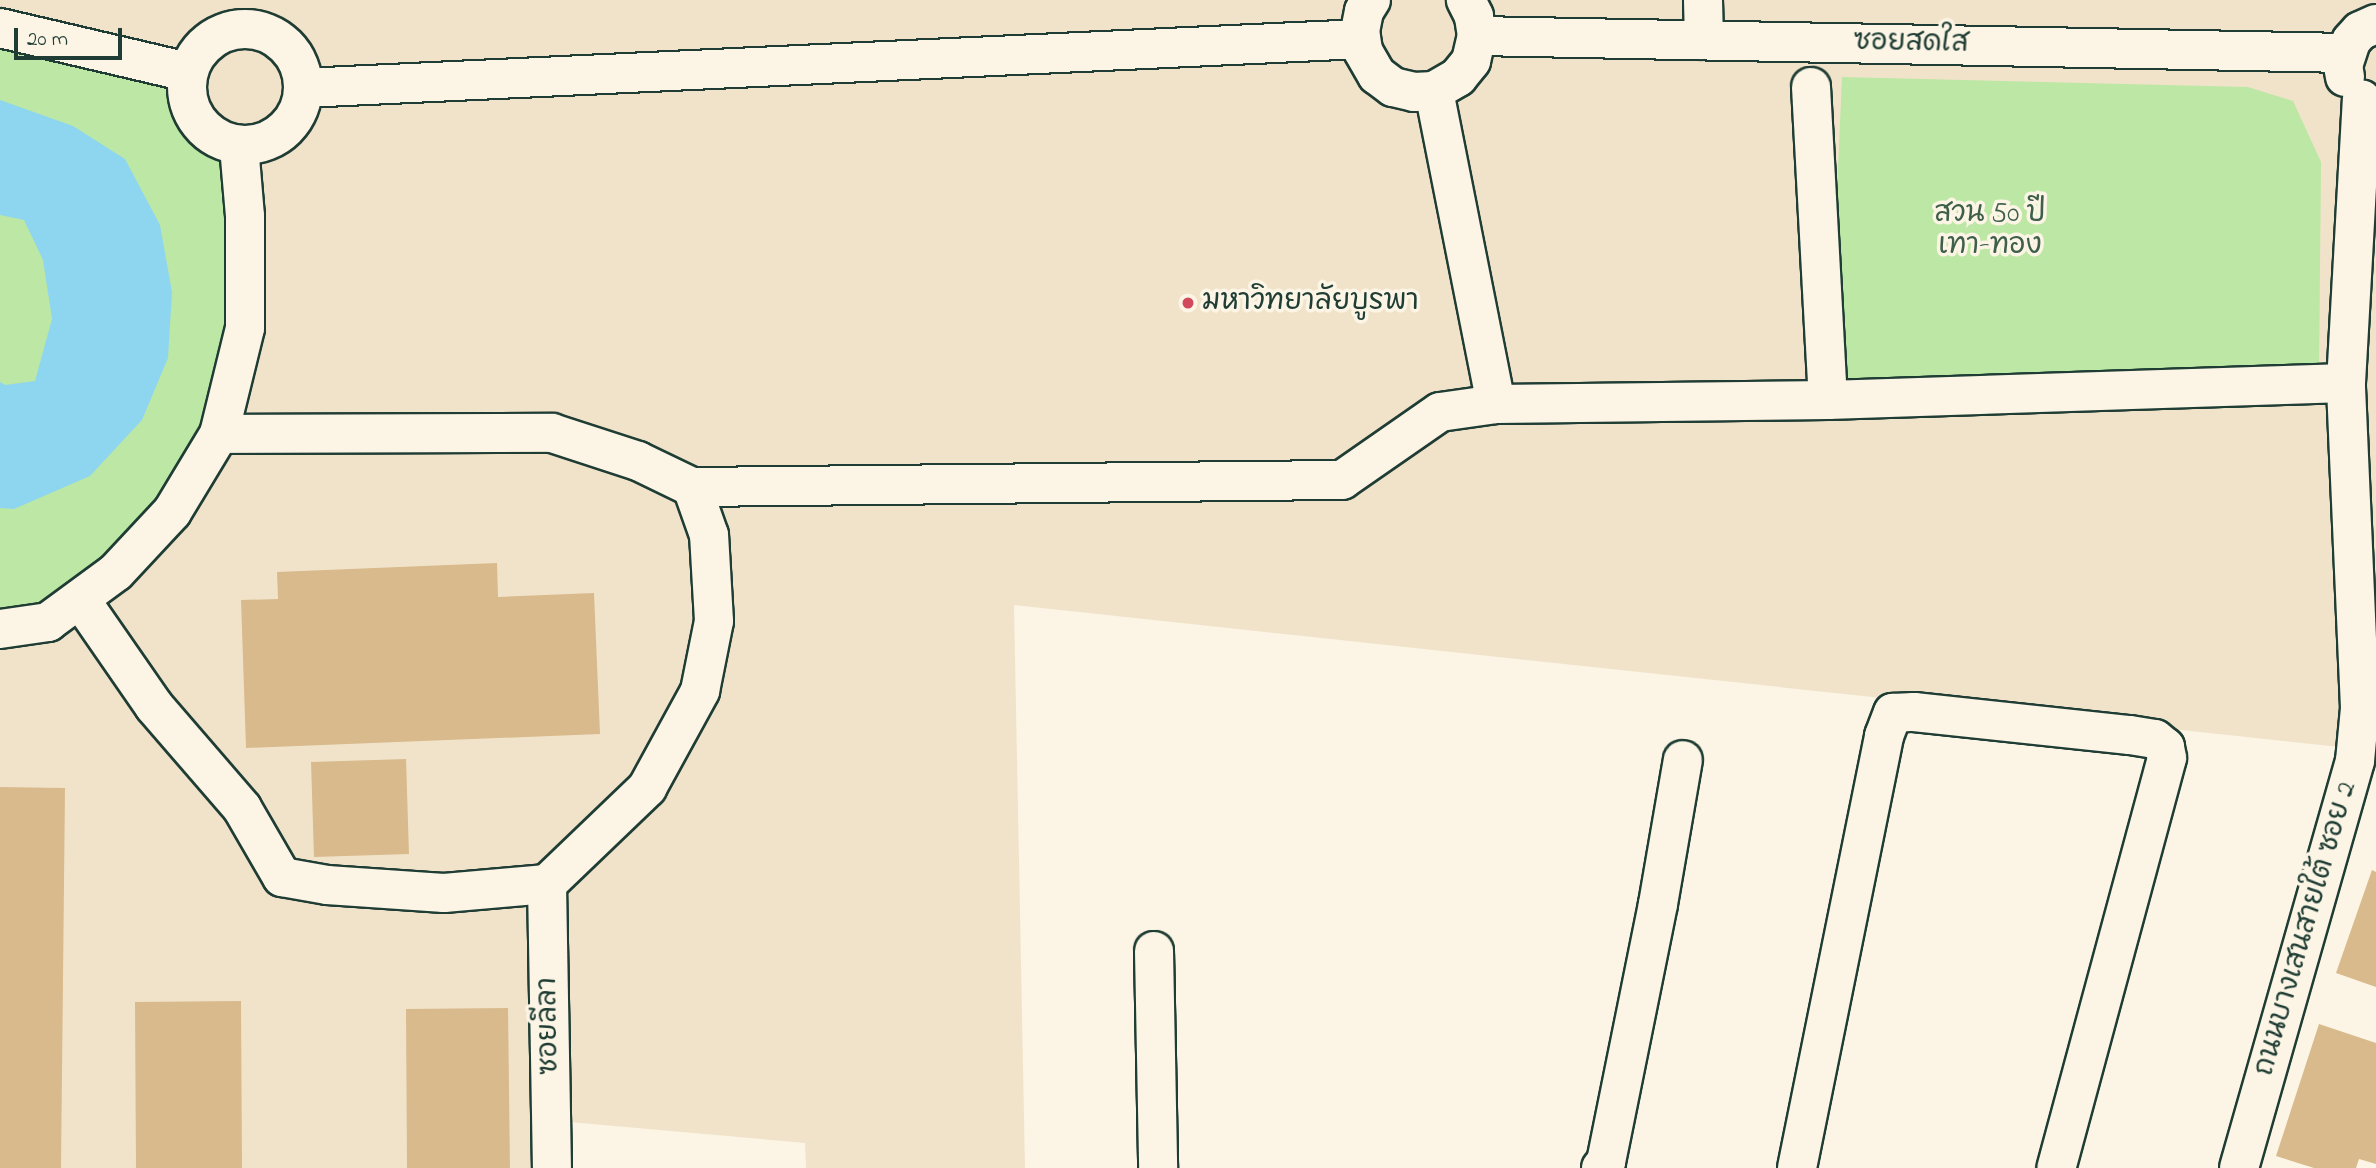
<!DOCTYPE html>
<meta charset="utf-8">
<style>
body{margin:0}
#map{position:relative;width:2376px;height:1168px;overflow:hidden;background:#fcf5e5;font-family:"Indie Flower","Playpen Sans Thai",sans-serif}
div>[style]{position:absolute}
.built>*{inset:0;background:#f1e3ca}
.green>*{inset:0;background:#bce7a4}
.water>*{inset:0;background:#8ed6ef}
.building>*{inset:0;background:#d8ba8c}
.roads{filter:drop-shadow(2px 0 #1f3d34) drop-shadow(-2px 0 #1f3d34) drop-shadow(0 2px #1f3d34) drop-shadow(0 -2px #1f3d34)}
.minor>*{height:38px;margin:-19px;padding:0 19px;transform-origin:19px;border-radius:19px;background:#fcf5e5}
.minor>.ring{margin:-19px;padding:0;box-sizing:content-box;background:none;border:38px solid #fcf5e5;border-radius:50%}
.dots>*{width:19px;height:19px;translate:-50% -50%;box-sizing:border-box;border:4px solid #fcf5e5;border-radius:50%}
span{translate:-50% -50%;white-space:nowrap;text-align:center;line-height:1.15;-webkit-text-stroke:7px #fcf5e5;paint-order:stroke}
.street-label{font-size:28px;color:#1f3d34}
.park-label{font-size:28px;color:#3e5f4a}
.poi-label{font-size:28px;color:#1f3d34}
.left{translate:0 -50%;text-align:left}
.scale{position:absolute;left:14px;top:28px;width:108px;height:32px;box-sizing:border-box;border:4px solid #1f3d34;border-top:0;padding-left:9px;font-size:21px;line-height:24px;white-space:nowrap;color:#1f3d34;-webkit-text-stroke:5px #fcf5e5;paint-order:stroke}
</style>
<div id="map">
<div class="built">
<i style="clip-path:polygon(0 0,2376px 0,2376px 751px,1014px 605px,1025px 1168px,806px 1168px,805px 1143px,535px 1119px,535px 1168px,0 1168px)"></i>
</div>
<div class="green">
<i style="clip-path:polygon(0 27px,188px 72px,239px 146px,219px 434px,80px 599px,0 623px)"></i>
<i style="clip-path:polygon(1842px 77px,2248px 87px,2293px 101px,2321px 162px,2319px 376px,1828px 400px)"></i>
</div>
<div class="water">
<i style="clip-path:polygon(0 100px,73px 126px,125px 159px,160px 225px,172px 292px,168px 358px,142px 420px,90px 476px,14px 509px,0 508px,0 382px,5px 385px,35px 381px,52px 319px,43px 260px,24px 220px,0 215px)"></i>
</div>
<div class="building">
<i style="clip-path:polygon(497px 563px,498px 597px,594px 593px,600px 734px,246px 748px,241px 600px,278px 599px,277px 572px)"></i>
<i style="clip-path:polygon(406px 759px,409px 854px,314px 857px,311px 762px)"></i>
<i style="clip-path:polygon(0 787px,65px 788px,61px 1168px,0 1168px)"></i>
<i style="clip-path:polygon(2372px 870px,2376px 872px,2376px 987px,2336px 973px)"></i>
<i style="clip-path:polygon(241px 1001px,242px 1168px,136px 1168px,135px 1002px)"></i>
<i style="clip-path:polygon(508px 1008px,510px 1168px,407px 1168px,406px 1009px)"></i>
<i style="clip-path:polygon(2319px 1024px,2376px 1043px,2376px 1164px,2359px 1159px,2356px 1168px,2314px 1168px,2276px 1156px)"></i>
</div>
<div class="roads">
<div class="minor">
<i style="left:1371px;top:0;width:13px;rotate:122deg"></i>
<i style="left:1364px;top:11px;width:20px;rotate:101deg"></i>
<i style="left:1360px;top:31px;width:20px;rotate:81deg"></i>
<i style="left:1363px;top:51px;width:28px;rotate:60deg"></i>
<i style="left:1377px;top:75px;width:20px;rotate:37deg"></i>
<i style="left:1393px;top:87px;width:22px;rotate:13deg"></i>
<i style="left:1414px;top:92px;width:20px;rotate:-3deg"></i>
<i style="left:1434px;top:91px;width:28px;rotate:-30deg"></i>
<i style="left:1458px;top:77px;width:21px;rotate:-51deg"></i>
<i style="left:1471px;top:61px;width:26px;rotate:-77deg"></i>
<i style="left:1477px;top:36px;width:20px;rotate:-99deg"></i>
<i style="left:1474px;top:16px;width:18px;rotate:-117deg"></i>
<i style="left:1703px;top:0;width:40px;rotate:88.6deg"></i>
<i style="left:0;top:28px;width:193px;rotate:13.2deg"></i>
<i class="ring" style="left:187px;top:29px;width:78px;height:78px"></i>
<i style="left:1477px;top:36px;width:868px;rotate:1.12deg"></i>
<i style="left:2345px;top:77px;width:11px;rotate:-100deg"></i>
<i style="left:2343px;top:66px;width:26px;rotate:-72deg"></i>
<i style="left:2351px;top:41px;width:13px;rotate:-48deg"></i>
<i style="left:2360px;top:31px;width:17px;rotate:-24deg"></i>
<i style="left:1811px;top:87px;width:313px;rotate:86.9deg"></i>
<i style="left:303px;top:88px;width:1059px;rotate:-2.65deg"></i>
<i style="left:1434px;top:91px;width:319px;rotate:78.8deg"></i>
<i style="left:1496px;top:404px;width:332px;rotate:-0.7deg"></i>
<i style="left:1828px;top:400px;width:518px;rotate:-1.88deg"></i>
<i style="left:219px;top:434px;width:333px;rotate:-0.2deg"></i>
<i style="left:552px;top:433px;width:90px;rotate:18deg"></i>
<i style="left:638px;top:461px;width:60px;rotate:25.7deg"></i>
<i style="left:692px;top:487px;width:650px;rotate:-0.62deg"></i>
<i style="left:1342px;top:480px;width:119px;rotate:-34.8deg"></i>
<i style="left:1440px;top:412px;width:57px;rotate:-8.1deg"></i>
<i style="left:80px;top:599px;width:130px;rotate:55.3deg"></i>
<i style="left:154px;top:706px;width:135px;rotate:49.2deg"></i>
<i style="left:242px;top:808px;width:80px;rotate:59.9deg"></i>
<i style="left:282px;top:877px;width:46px;rotate:10.1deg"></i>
<i style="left:327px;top:885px;width:117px;rotate:3.9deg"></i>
<i style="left:444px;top:893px;width:103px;rotate:-5deg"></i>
<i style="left:547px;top:884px;width:139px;rotate:-43.8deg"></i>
<i style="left:647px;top:788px;width:111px;rotate:-61.3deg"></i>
<i style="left:700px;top:691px;width:71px;rotate:-78.7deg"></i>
<i style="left:714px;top:621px;width:86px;rotate:-93.3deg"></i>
<i style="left:709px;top:535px;width:51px;rotate:-109.5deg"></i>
<i style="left:0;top:629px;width:49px;rotate:-8.3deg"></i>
<i style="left:48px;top:622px;width:84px;rotate:-36.3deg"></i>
<i style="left:116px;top:572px;width:82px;rotate:-47deg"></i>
<i style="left:172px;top:512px;width:91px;rotate:-58.9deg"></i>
<i style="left:219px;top:434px;width:109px;rotate:-76.2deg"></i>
<i style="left:245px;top:328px;width:112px;rotate:-90deg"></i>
<i style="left:245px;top:216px;width:70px;rotate:-94.9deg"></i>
<i style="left:547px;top:884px;width:284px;rotate:89deg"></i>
<i style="left:1154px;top:951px;width:217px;rotate:88.9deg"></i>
<i style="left:1601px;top:1168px;width:8px;rotate:-50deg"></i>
<i style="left:1606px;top:1162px;width:263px;rotate:-78.6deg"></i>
<i style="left:1658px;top:904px;width:146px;rotate:-80.2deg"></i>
<i style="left:1797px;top:1168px;width:441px;rotate:-78.6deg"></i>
<i style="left:1884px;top:736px;width:25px;rotate:-69deg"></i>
<i style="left:1893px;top:713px;width:21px;rotate:-3deg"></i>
<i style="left:1914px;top:712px;width:217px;rotate:6.1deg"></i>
<i style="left:2130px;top:735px;width:25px;rotate:9deg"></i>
<i style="left:2155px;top:739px;width:13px;rotate:39deg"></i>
<i style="left:2165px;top:747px;width:11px;rotate:80deg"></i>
<i style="left:2167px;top:758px;width:425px;rotate:105.1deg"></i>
<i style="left:2239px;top:1168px;width:423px;rotate:-74.1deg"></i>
<i style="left:2355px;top:761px;width:53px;rotate:-84.6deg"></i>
<i style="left:2360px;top:708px;width:325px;rotate:-92.5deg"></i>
<i style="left:2346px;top:383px;width:284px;rotate:-86.8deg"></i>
</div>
</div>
<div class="dots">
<i style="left:1188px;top:303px;background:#d1495b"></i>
</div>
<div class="street-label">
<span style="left:1911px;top:44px;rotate:1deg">ซอยสดใส</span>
<span style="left:2307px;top:929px;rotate:-74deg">ถนนบางเสนสายใต้ ซอย 2</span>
<span style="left:550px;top:1026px;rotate:-91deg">ซอยลีลา</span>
</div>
<div class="park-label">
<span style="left:1990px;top:231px">สวน 50 ปี<br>เทา-ทอง</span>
</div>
<div class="poi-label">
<span class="left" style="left:1202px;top:303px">มหาวิทยาลัยบูรพา</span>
</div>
<div class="scale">20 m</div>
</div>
